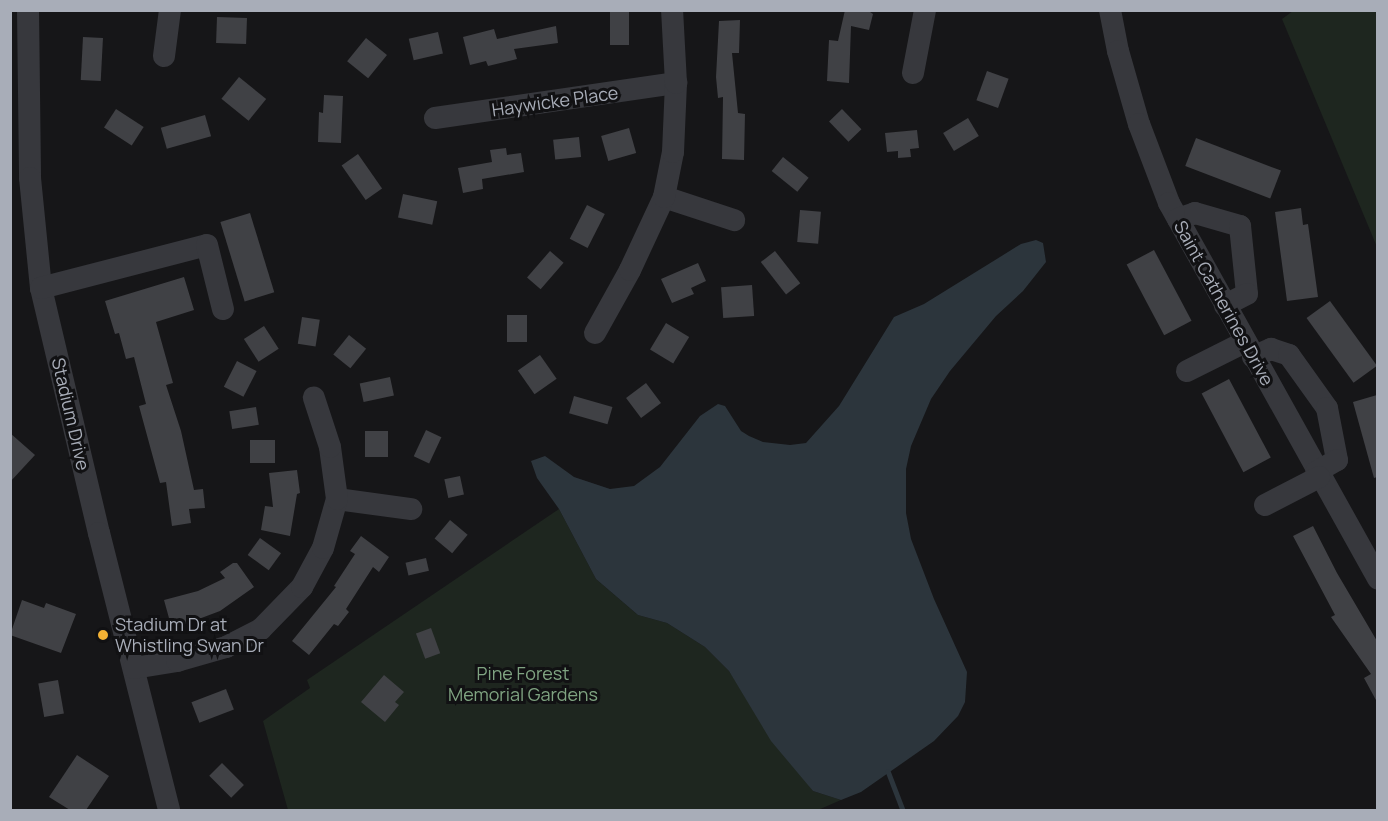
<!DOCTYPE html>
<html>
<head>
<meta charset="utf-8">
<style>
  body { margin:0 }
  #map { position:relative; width:1388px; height:821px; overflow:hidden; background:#161618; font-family:Manrope,sans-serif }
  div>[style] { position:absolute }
  .green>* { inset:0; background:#1e261f }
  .water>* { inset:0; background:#2c353c }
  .stream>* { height:4.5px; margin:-2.25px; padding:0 2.25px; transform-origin:2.25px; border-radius:2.25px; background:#2c353c }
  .building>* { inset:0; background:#404145; transform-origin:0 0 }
  .minor>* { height:22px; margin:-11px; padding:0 11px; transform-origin:11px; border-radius:11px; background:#37383d }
  .dots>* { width:16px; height:16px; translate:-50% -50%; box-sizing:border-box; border:3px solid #111113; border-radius:50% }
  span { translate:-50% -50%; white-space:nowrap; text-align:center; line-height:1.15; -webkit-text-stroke:6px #111113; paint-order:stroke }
  .street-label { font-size:18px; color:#a8adb8 }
  .poi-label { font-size:18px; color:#a8adb8 }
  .left { translate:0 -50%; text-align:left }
  .park-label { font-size:18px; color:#7fa381 }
  .frame { position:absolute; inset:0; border:12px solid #a8adb8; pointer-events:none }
</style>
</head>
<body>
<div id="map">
  <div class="green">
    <div style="clip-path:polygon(1293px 11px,1377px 11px,1377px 247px,1282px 19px)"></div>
    <div style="clip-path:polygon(559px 509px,596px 579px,638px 615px,667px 623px,705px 647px,729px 671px,813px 791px,841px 800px,818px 810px,288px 810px,263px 721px,310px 688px,307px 680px)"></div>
  </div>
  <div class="water">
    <div style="clip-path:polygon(1036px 240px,1043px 243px,1046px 262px,1023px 291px,996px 316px,950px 371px,931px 399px,911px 446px,906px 469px,906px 513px,911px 539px,934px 599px,967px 672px,965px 702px,958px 716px,934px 741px,861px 792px,841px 800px,813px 791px,771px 741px,729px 671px,705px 647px,667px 623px,638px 615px,596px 579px,559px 509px,537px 478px,531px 461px,545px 456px,574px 477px,610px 489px,634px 486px,660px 467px,700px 416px,718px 404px,725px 406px,741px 431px,749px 436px,763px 442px,790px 445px,806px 443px,839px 406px,894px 317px,924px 304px,1021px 244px)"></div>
  </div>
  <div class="stream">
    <div style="left:888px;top:771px;width:42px;rotate:69deg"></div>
  </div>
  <div class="building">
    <div style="left:610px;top:10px;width:19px;height:35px"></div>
    <div style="clip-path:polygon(845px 10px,867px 10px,873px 14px,869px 30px,851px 26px,849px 83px,827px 81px,829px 40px,838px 41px)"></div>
    <div style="left:217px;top:17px;width:30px;height:26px;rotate:2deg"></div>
    <div style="clip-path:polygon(740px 20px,739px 53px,732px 53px,738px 113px,745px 114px,744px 160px,722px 159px,723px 97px,718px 98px,716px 77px,719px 21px)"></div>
    <div style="clip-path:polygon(556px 26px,558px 43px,514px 49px,517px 59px,488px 66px,486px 61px,470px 65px,463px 37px,494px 29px,497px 39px)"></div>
    <div style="left:438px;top:32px;width:22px;height:30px;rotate:77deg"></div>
    <div style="left:83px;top:37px;width:20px;height:43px;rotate:3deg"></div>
    <div style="left:366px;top:38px;width:27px;height:30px;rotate:39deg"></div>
    <div style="left:987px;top:71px;width:23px;height:31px;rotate:20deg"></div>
    <div style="left:239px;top:77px;width:35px;height:28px;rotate:39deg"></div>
    <div style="clip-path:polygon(324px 95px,343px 96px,341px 143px,318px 142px,319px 112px,323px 113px)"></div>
    <div style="left:116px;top:109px;width:33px;height:22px;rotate:33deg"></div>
    <div style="left:842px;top:109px;width:28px;height:18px;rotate:46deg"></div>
    <div style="left:205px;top:115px;width:22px;height:46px;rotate:74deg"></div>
    <div style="left:968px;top:118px;width:21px;height:29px;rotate:59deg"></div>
    <div style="left:629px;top:128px;width:26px;height:29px;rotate:74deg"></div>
    <div style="clip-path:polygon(917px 130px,919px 148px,910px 149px,911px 157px,898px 158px,898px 151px,887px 152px,885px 133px)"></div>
    <div style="left:579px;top:137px;width:20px;height:26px;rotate:84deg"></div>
    <div style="left:1196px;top:138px;width:91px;height:30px;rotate:21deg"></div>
    <div style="clip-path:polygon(506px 148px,507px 155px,521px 153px,524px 172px,482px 179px,483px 189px,463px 193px,458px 168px,492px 162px,490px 150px)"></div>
    <div style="left:358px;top:154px;width:42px;height:20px;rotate:55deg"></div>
    <div style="left:783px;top:157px;width:33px;height:18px;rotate:39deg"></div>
    <div style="left:403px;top:194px;width:35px;height:24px;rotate:12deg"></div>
    <div style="left:587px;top:205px;width:20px;height:38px;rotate:27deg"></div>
    <div style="clip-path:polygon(1301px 208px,1303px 225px,1308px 224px,1318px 297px,1287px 301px,1275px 212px)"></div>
    <div style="left:800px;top:210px;width:21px;height:32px;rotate:5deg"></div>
    <div style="left:250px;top:213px;width:83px;height:31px;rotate:73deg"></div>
    <div style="left:1154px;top:250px;width:80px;height:31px;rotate:62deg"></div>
    <div style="left:550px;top:251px;width:18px;height:35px;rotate:41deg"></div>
    <div style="left:775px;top:251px;width:41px;height:18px;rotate:52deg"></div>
    <div style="clip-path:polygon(698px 263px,706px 281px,691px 288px,694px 294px,672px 303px,661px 279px)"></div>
    <div style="clip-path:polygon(184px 277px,194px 310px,156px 322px,173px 383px,166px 385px,181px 431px,194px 490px,203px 489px,205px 508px,189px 509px,191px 523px,172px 526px,166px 482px,160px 483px,139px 406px,146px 404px,134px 357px,126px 359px,119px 333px,115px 334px,105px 301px)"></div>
    <div style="left:752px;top:285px;width:31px;height:31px;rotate:86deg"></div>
    <div style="left:1330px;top:301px;width:80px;height:29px;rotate:54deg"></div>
    <div style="left:507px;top:315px;width:20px;height:27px"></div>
    <div style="left:302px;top:317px;width:18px;height:27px;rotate:9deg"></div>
    <div style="left:666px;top:323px;width:27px;height:31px;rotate:31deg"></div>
    <div style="left:264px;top:326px;width:27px;height:24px;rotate:57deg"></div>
    <div style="left:349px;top:335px;width:22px;height:25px;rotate:39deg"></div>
    <div style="left:540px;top:355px;width:29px;height:27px;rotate:55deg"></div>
    <div style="left:237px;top:361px;width:22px;height:29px;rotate:27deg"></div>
    <div style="left:390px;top:377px;width:19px;height:31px;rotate:78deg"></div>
    <div style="left:1229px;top:379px;width:89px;height:31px;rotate:62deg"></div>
    <div style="left:646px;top:383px;width:25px;height:25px;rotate:53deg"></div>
    <div style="clip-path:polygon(1377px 395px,1377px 477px,1374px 478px,1353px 402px)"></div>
    <div style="left:574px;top:396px;width:40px;height:18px;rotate:16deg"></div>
    <div style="left:256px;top:407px;width:18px;height:27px;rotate:81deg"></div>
    <div style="left:426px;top:430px;width:17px;height:29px;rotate:25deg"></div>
    <div style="left:365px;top:431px;width:23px;height:26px"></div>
    <div style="clip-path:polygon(10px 433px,35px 455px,10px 482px)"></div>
    <div style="left:250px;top:440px;width:25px;height:23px"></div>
    <div style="clip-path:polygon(297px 470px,300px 493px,297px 494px,290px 536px,261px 530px,265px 506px,273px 507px,269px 473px)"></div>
    <div style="left:460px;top:476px;width:19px;height:16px;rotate:78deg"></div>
    <div style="left:450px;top:520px;width:23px;height:24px;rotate:40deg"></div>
    <div style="clip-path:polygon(1313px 526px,1337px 573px,1377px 641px,1377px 702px,1364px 678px,1371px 674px,1331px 617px,1335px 615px,1293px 536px)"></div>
    <div style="clip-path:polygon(361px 536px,389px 557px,379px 572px,373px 567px,346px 609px,349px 612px,338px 626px,334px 624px,309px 655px,292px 641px,336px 587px,334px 586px,355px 554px,350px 551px)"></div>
    <div style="left:260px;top:538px;width:26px;height:21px;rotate:36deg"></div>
    <div style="left:426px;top:558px;width:13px;height:21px;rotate:77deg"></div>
    <div style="clip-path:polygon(233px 563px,237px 563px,254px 587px,220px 611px,172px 629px,164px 600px,198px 591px,225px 578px,220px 572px)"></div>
    <div style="clip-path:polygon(22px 600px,44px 608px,46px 603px,76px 614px,61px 653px,10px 635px)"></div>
    <div style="left:431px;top:628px;width:27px;height:16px;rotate:70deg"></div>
    <div style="clip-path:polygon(384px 675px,404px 692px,395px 702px,399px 705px,385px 722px,361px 702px)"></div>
    <div style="left:58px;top:680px;width:34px;height:20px;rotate:80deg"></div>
    <div style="left:226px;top:689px;width:22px;height:37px;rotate:69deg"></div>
    <div style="clip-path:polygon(77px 755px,109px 776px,86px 810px,70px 810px,49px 797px)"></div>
    <div style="left:222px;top:763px;width:31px;height:18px;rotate:45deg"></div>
  </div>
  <div class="minor">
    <div style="left:28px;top:10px;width:168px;rotate:89.3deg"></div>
    <div style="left:30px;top:178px;width:111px;rotate:84.3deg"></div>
    <div style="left:41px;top:288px;width:252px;rotate:76.7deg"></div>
    <div style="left:99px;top:533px;width:286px;rotate:75.8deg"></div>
    <div style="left:1110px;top:10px;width:42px;rotate:79deg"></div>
    <div style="left:1118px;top:51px;width:76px;rotate:74deg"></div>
    <div style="left:1139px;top:124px;width:85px;rotate:69.2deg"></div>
    <div style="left:1169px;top:203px;width:430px;rotate:60.9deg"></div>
    <div style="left:164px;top:56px;width:46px;rotate:-82.6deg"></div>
    <div style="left:913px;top:73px;width:64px;rotate:-79.2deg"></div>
    <div style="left:435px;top:118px;width:244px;rotate:-8.3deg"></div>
    <div style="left:664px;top:197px;width:74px;rotate:18.2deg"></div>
    <div style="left:1178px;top:219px;width:18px;rotate:-19deg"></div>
    <div style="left:1195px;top:213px;width:47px;rotate:16.1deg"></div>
    <div style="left:1240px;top:226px;width:68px;rotate:84.1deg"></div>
    <div style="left:1247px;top:294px;width:25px;rotate:153deg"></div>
    <div style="left:41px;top:288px;width:171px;rotate:-14.5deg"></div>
    <div style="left:207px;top:245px;width:66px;rotate:76deg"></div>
    <div style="left:595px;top:333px;width:72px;rotate:-60.9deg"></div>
    <div style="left:630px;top:270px;width:81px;rotate:-65deg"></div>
    <div style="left:664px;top:197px;width:46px;rotate:-78.7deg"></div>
    <div style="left:673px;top:152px;width:69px;rotate:-87.5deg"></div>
    <div style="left:676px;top:83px;width:73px;rotate:-93.1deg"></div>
    <div style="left:1253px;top:357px;width:20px;rotate:-24deg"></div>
    <div style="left:1271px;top:349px;width:19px;rotate:18deg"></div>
    <div style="left:1289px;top:355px;width:65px;rotate:54.4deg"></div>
    <div style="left:1327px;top:408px;width:53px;rotate:79.1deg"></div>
    <div style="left:1337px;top:460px;width:24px;rotate:150deg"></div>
    <div style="left:1187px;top:371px;width:65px;rotate:-26.6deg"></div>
    <div style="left:337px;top:499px;width:75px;rotate:7.7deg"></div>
    <div style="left:1265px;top:505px;width:61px;rotate:-27.4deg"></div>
    <div style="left:134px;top:668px;width:44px;rotate:-9.2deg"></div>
    <div style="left:177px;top:661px;width:51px;rotate:-15.9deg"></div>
    <div style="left:226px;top:647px;width:39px;rotate:-27deg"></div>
    <div style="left:261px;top:629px;width:59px;rotate:-45.7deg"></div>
    <div style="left:302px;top:587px;width:44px;rotate:-61.7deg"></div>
    <div style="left:323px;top:548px;width:51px;rotate:-74.1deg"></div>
    <div style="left:337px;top:499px;width:52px;rotate:-97.7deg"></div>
    <div style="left:330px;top:447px;width:52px;rotate:-108.1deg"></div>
  </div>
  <div class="dots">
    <div style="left:103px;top:635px;background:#f2b134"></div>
  </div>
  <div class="street-label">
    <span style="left:555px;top:101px;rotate:-8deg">Haywicke Place</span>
    <span style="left:1224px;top:303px;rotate:61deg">Saint Catherines Drive</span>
    <span style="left:71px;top:414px;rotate:77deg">Stadium Drive</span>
  </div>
  <div class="poi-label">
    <span class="left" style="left:115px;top:635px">Stadium Dr at<br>Whistling Swan Dr</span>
  </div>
  <div class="park-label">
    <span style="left:523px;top:684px">Pine Forest<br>Memorial Gardens</span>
  </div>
  <div class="frame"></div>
</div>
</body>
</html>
